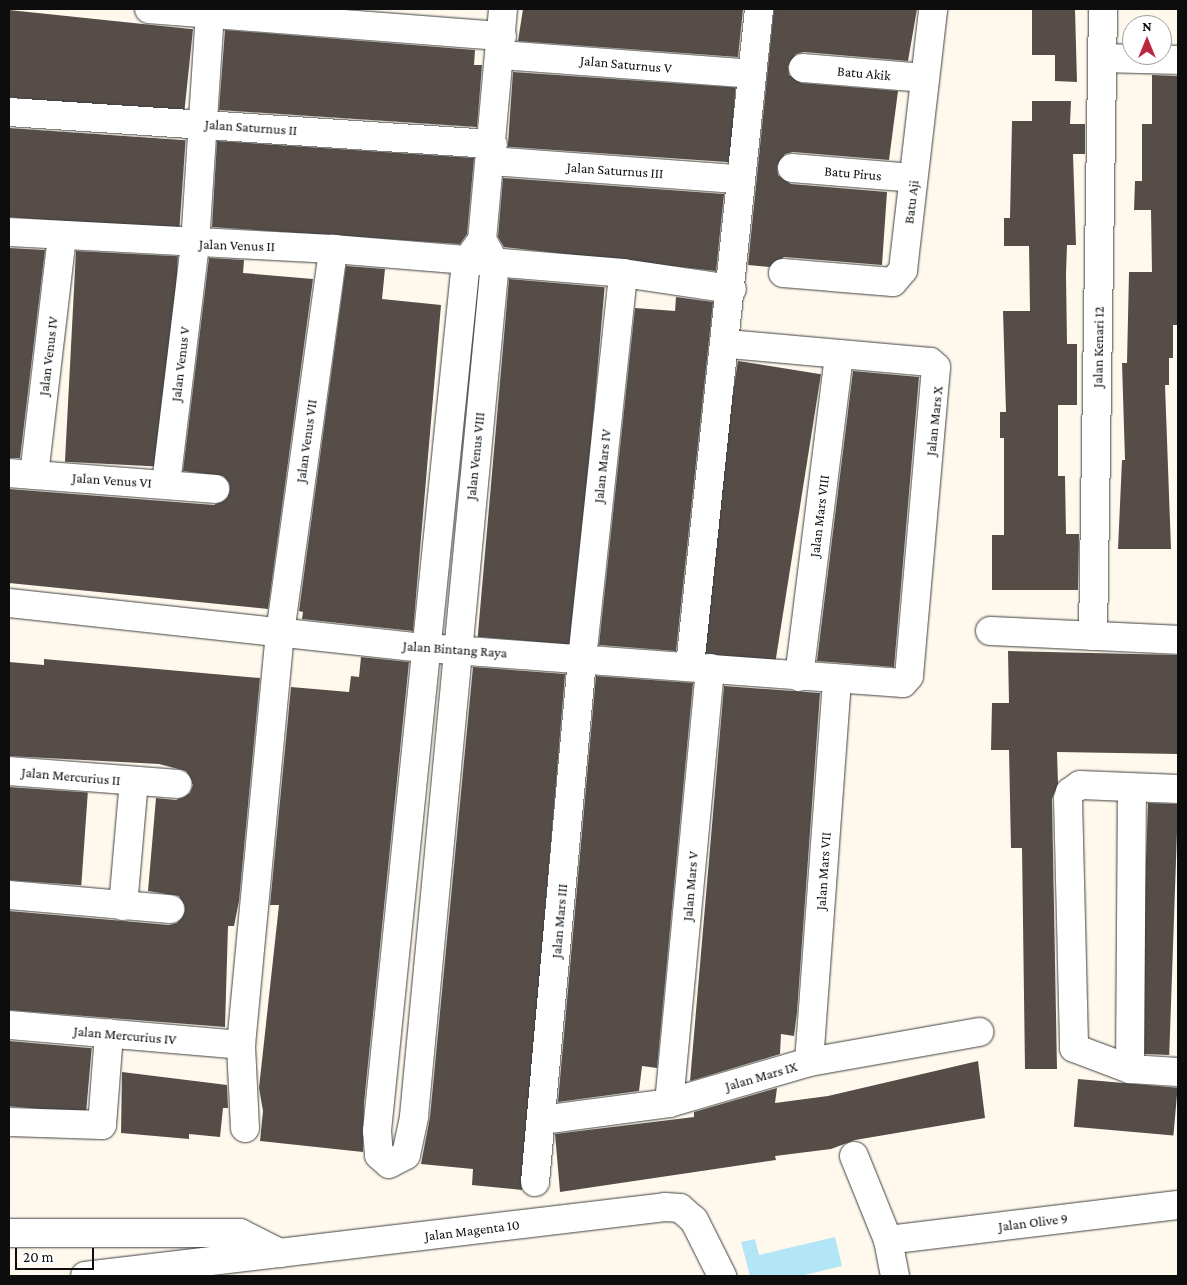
<!DOCTYPE html>
<html>
<head>
<meta charset="utf-8">
<style>
  body { margin:0 }
  #map { position:relative; width:1187px; height:1285px; overflow:hidden; background:#fff9ed; font-family:"Crimson Pro",serif }
  div>[style] { position:absolute }
  .water>* { inset:0; background:#b2e5f6 }
  .building>* { inset:0; background:#564d49; transform-origin:0 0 }
  .roads { filter:drop-shadow(0 0 1px #404040) drop-shadow(0 0 1px #404040) }
  .street>* { height:28px; margin:-14px; padding:0 14px; transform-origin:14px; border-radius:14px; background:#fff }
  span { translate:-50% -50%; white-space:nowrap; text-align:center; line-height:1.15; -webkit-text-stroke:5px #fff; paint-order:stroke }
  .street-label { font-size:14px; color:#0d0d0d }
  .frame { position:absolute; inset:0; border:10px solid #0d0d0d; pointer-events:none }
  .north { position:absolute; left:1122px; top:15px; width:50px; height:50px; box-sizing:border-box; background:#fff; border:1px solid #9e9e9e; border-radius:50%; rotate:0deg; font-size:14px; font-weight:700; line-height:20px; text-align:center; color:#0d0d0d }
  .north::after { content:''; display:block; margin:auto; width:18px; height:22px; background:#bd2641; clip-path:polygon(50% 0,100% 100%,50% 72%,0 100%) }
  .scale { position:absolute; left:15px; top:1248px; width:79px; height:22px; box-sizing:border-box; border:2px solid #0d0d0d; border-top:0; padding-left:6px; font-size:15px; line-height:18px; white-space:nowrap; color:#0d0d0d; -webkit-text-stroke:4px #fff; paint-order:stroke }
</style>
</head>
<body>
<div id="map">
  <div class="water">
    <div style="clip-path:polygon(835px 1237px,842px 1266px,800px 1276px,750px 1276px,741px 1242px,755px 1239px,759px 1255px)"></div>
  </div>
  <div class="building">
    <div style="clip-path:polygon(523px 9px,743px 9px,738px 57px,518px 41px)"></div>
    <div style="clip-path:polygon(774px 9px,917px 9px,908px 61px,804px 52px,796px 54px,788px 66px,789px 75px,801px 83px,898px 91px,889px 160px,793px 152px,785px 154px,777px 166px,778px 175px,791px 184px,887px 192px,882px 265px,784px 257px,769px 267px,748px 265px)"></div>
    <div style="clip-path:polygon(1032px 9px,1075px 9px,1077px 82px,1055px 81px,1055px 55px,1032px 55px)"></div>
    <div style="left:9px;top:10px;width:185px;height:87px;rotate:6deg"></div>
    <div style="clip-path:polygon(225px 30px,475px 50px,474px 65px,482px 65px,477px 127px,219px 110px)"></div>
    <div style="left:513px;top:72px;width:223px;height:75px;rotate:4deg"></div>
    <div style="clip-path:polygon(1152px 75px,1178px 76px,1178px 325px,1173px 325px,1173px 358px,1169px 358px,1169px 385px,1165px 385px,1171px 549px,1118px 549px,1122px 460px,1125px 460px,1122px 363px,1127px 363px,1129px 272px,1152px 272px,1151px 210px,1134px 210px,1135px 181px,1142px 181px,1142px 124px,1152px 124px)"></div>
    <div style="clip-path:polygon(1032px 101px,1071px 101px,1070px 124px,1085px 124px,1085px 154px,1073px 154px,1076px 245px,1067px 245px,1066px 274px,1067px 344px,1077px 344px,1077px 405px,1058px 405px,1058px 476px,1065px 476px,1066px 534px,1079px 534px,1078px 590px,992px 590px,992px 535px,1004px 535px,1004px 438px,1000px 438px,1000px 412px,1006px 412px,1003px 311px,1030px 311px,1029px 246px,1004px 246px,1004px 218px,1010px 218px,1012px 121px,1032px 121px)"></div>
    <div style="left:9px;top:128px;width:177px;height:89px;rotate:4deg"></div>
    <div style="clip-path:polygon(217px 141px,474px 158px,467px 234px,460px 244px,212px 227px)"></div>
    <div style="clip-path:polygon(503px 178px,724px 194px,716px 271px,504px 247px,498px 237px)"></div>
    <div style="clip-path:polygon(9px 248px,45px 250px,20px 458px,9px 458px)"></div>
    <div style="left:76px;top:251px;width:102px;height:211px;rotate:3deg"></div>
    <div style="clip-path:polygon(209px 258px,244px 260px,243px 273px,313px 279px,268px 609px,9px 583px,9px 489px,214px 505px,228px 497px,229px 483px,223px 476px,183px 471px)"></div>
    <div style="clip-path:polygon(346px 266px,385px 269px,382px 299px,441px 305px,413px 631px,302px 619px,303px 612px,299px 611px)"></div>
    <div style="left:509px;top:279px;width:96px;height:359px;rotate:5deg"></div>
    <div style="clip-path:polygon(676px 297px,713px 302px,676px 651px,599px 645px,635px 308px,675px 311px)"></div>
    <div style="left:738px;top:361px;width:84px;height:294px;rotate:9deg"></div>
    <div style="clip-path:polygon(853px 371px,919px 377px,894px 667px,817px 661px)"></div>
    <div style="clip-path:polygon(1008px 651px,1178px 655px,1178px 754px,1057px 752px,1058px 784px,1052px 799px,1057px 1069px,1025px 1069px,1022px 848px,1011px 848px,1009px 750px,991px 750px,992px 703px,1009px 703px)"></div>
    <div style="clip-path:polygon(361px 657px,409px 662px,364px 1103px,363px 1152px,260px 1141px,263px 1111px,259px 1088px,279px 905px,270px 905px,291px 687px,349px 692px,351px 676px,359px 677px)"></div>
    <div style="clip-path:polygon(44px 659px,260px 678px,239px 901px,234px 926px,228px 926px,225px 1027px,9px 1010px,9px 911px,169px 925px,177px 923px,185px 911px,179px 896px,148px 891px,156px 798px,176px 800px,190px 793px,193px 785px,186px 771px,159px 764px,9px 756px,9px 662px,44px 665px)"></div>
    <div style="clip-path:polygon(473px 667px,565px 674px,522px 1190px,472px 1185px,473px 1169px,421px 1164px,430px 1117px)"></div>
    <div style="clip-path:polygon(596px 676px,693px 683px,657px 1068px,642px 1066px,639px 1091px,558px 1102px)"></div>
    <div style="clip-path:polygon(724px 686px,820px 693px,797px 1012px,794px 1036px,781px 1034px,780px 1054px,690px 1081px)"></div>
    <div style="left:9px;top:787px;width:79px;height:93px;rotate:4deg"></div>
    <div style="left:1148px;top:803px;width:30px;height:251px;rotate:2deg"></div>
    <div style="left:9px;top:1041px;width:83px;height:65px;rotate:5deg"></div>
    <div style="clip-path:polygon(978px 1061px,985px 1118px,855px 1140px,831px 1149px,775px 1156px,776px 1160px,560px 1192px,555px 1134px,694px 1117px,694px 1112px,777px 1088px,775px 1103px,828px 1096px)"></div>
    <div style="clip-path:polygon(122px 1072px,227px 1085px,228px 1108px,223px 1108px,220px 1137px,189px 1134px,189px 1139px,121px 1133px)"></div>
    <div style="left:1078px;top:1079px;width:100px;height:48px;rotate:5deg"></div>
  </div>
  <div class="roads">
    <div class="street">
      <div style="left:149px;top:9px;width:354px;rotate:4.4deg"></div>
      <div style="left:501px;top:55px;width:251px;rotate:4.3deg"></div>
      <div style="left:1103px;top:58px;width:75px;rotate:1.5deg"></div>
      <div style="left:803px;top:68px;width:122px;rotate:4.7deg"></div>
      <div style="left:9px;top:112px;width:485px;rotate:3.8deg"></div>
      <div style="left:491px;top:161px;width:249px;rotate:4.2deg"></div>
      <div style="left:792px;top:168px;width:121px;rotate:4.7deg"></div>
      <div style="left:9px;top:232px;width:324px;rotate:3deg"></div>
      <div style="left:333px;top:249px;width:291px;rotate:4.7deg"></div>
      <div style="left:623px;top:273px;width:110px;rotate:8.4deg"></div>
      <div style="left:471px;top:255px;width:19px;rotate:-54deg"></div>
      <div style="left:482px;top:240px;width:232px;rotate:-84.8deg"></div>
      <div style="left:466px;top:262px;width:874px;rotate:95.85deg"></div>
      <div style="left:377px;top:1131px;width:24px;rotate:85deg"></div>
      <div style="left:379px;top:1155px;width:13px;rotate:42deg"></div>
      <div style="left:389px;top:1164px;width:19px;rotate:-28deg"></div>
      <div style="left:406px;top:1155px;width:40px;rotate:-78deg"></div>
      <div style="left:414px;top:1116px;width:857px;rotate:-84.58deg"></div>
      <div style="left:495px;top:263px;width:26px;rotate:-119deg"></div>
      <div style="left:783px;top:273px;width:110px;rotate:4.7deg"></div>
      <div style="left:893px;top:282px;width:16px;rotate:-50deg"></div>
      <div style="left:903px;top:270px;width:263px;rotate:-83.4deg"></div>
      <div style="left:9px;top:473px;width:207px;rotate:4.4deg"></div>
      <div style="left:34px;top:475px;width:241px;rotate:-83.3deg"></div>
      <div style="left:166px;top:484px;width:242px;rotate:-83.1deg"></div>
      <div style="left:195px;top:244px;width:229px;rotate:-86.3deg"></div>
      <div style="left:9px;top:603px;width:419px;rotate:6.2deg"></div>
      <div style="left:426px;top:648px;width:478px;rotate:4.2deg"></div>
      <div style="left:903px;top:683px;width:9px;rotate:-49deg"></div>
      <div style="left:909px;top:676px;width:310px;rotate:-85deg"></div>
      <div style="left:936px;top:367px;width:8px;rotate:-140deg"></div>
      <div style="left:930px;top:362px;width:204px;rotate:-174.9deg"></div>
      <div style="left:990px;top:631px;width:188px;rotate:2.7deg"></div>
      <div style="left:1093px;top:636px;width:627px;rotate:-89.09deg"></div>
      <div style="left:690px;top:666px;width:661px;rotate:-84deg"></div>
      <div style="left:799px;top:677px;width:324px;rotate:-82.9deg"></div>
      <div style="left:9px;top:771px;width:169px;rotate:4.4deg"></div>
      <div style="left:1178px;top:789px;width:98px;rotate:-177.7deg"></div>
      <div style="left:1080px;top:785px;width:12px;rotate:145deg"></div>
      <div style="left:1070px;top:792px;width:7px;rotate:106deg"></div>
      <div style="left:1068px;top:799px;width:249px;rotate:88.6deg"></div>
      <div style="left:1074px;top:1048px;width:60px;rotate:20.6deg"></div>
      <div style="left:1130px;top:1069px;width:48px;rotate:3.6deg"></div>
      <div style="left:9px;top:895px;width:162px;rotate:5deg"></div>
      <div style="left:123px;top:906px;width:125px;rotate:-85deg"></div>
      <div style="left:9px;top:1025px;width:233px;rotate:4.9deg"></div>
      <div style="left:809px;top:1062px;width:382px;rotate:-85.8deg"></div>
      <div style="left:1130px;top:1069px;width:281px;rotate:-89.6deg"></div>
      <div style="left:669px;top:1103px;width:437px;rotate:-84.6deg"></div>
      <div style="left:542px;top:1120px;width:128px;rotate:-7.6deg"></div>
      <div style="left:669px;top:1103px;width:146px;rotate:-16.3deg"></div>
      <div style="left:809px;top:1062px;width:173px;rotate:-10deg"></div>
      <div style="left:9px;top:1122px;width:93px;rotate:1.8deg"></div>
      <div style="left:102px;top:1125px;width:92px;rotate:-85.6deg"></div>
      <div style="left:245px;top:1128px;width:83px;rotate:-92.8deg"></div>
      <div style="left:241px;top:1045px;width:414px;rotate:-84.6deg"></div>
      <div style="left:280px;top:633px;width:388px;rotate:-82.1deg"></div>
      <div style="left:854px;top:1156px;width:91px;rotate:68deg"></div>
      <div style="left:888px;top:1240px;width:37px;rotate:79deg"></div>
      <div style="left:535px;top:1182px;width:525px;rotate:-84.86deg"></div>
      <div style="left:582px;top:659px;width:388px;rotate:-83.9deg"></div>
      <div style="left:9px;top:1233px;width:231px"></div>
      <div style="left:240px;top:1233px;width:45px;rotate:26.6deg"></div>
      <div style="left:888px;top:1240px;width:292px;rotate:-6.9deg"></div>
      <div style="left:85px;top:1276px;width:584px;rotate:-6.78deg"></div>
      <div style="left:665px;top:1207px;width:15px;rotate:4deg"></div>
      <div style="left:680px;top:1208px;width:18px;rotate:41deg"></div>
      <div style="left:694px;top:1220px;width:63px;rotate:63.4deg"></div>
    </div>
  </div>
  <div class="street-label">
    <span style="left:626px;top:64px;rotate:5deg">Jalan Saturnus V</span>
    <span style="left:864px;top:73px;rotate:5deg">Batu Akik</span>
    <span style="left:251px;top:127px;rotate:4deg">Jalan Saturnus II</span>
    <span style="left:615px;top:170px;rotate:4deg">Jalan Saturnus III</span>
    <span style="left:853px;top:173px;rotate:5deg">Batu Pirus</span>
    <span style="left:911px;top:202px;rotate:-83deg">Batu Aji</span>
    <span style="left:237px;top:245px;rotate:2deg">Jalan Venus II</span>
    <span style="left:1098px;top:347px;rotate:-89deg">Jalan Kenari 12</span>
    <span style="left:48px;top:356px;rotate:-83deg">Jalan Venus IV</span>
    <span style="left:180px;top:364px;rotate:-83deg">Jalan Venus V</span>
    <span style="left:934px;top:421px;rotate:-84deg">Jalan Mars X</span>
    <span style="left:306px;top:441px;rotate:-82deg">Jalan Venus VII</span>
    <span style="left:475px;top:456px;rotate:-84deg">Jalan Venus VIII</span>
    <span style="left:602px;top:466px;rotate:-84deg">Jalan Mars IV</span>
    <span style="left:112px;top:480px;rotate:4deg">Jalan Venus VI</span>
    <span style="left:819px;top:516px;rotate:-83deg">Jalan Mars VIII</span>
    <span style="left:455px;top:649px;rotate:4deg">Jalan Bintang Raya</span>
    <span style="left:71px;top:776px;rotate:5deg">Jalan Mercurius II</span>
    <span style="left:823px;top:871px;rotate:-86deg">Jalan Mars VII</span>
    <span style="left:690px;top:886px;rotate:-85deg">Jalan Mars V</span>
    <span style="left:559px;top:921px;rotate:-85deg">Jalan Mars III</span>
    <span style="left:125px;top:1035px;rotate:5deg">Jalan Mercurius IV</span>
    <span style="left:761px;top:1076px;rotate:-16deg">Jalan Mars IX</span>
    <span style="left:1033px;top:1222px;rotate:-7deg">Jalan Olive 9</span>
    <span style="left:472px;top:1230px;rotate:-7deg">Jalan Magenta 10</span>
  </div>
  <div class="frame"></div>
  <div class="north">N</div>
  <div class="scale">20 m</div>
</div>
</body>
</html>
